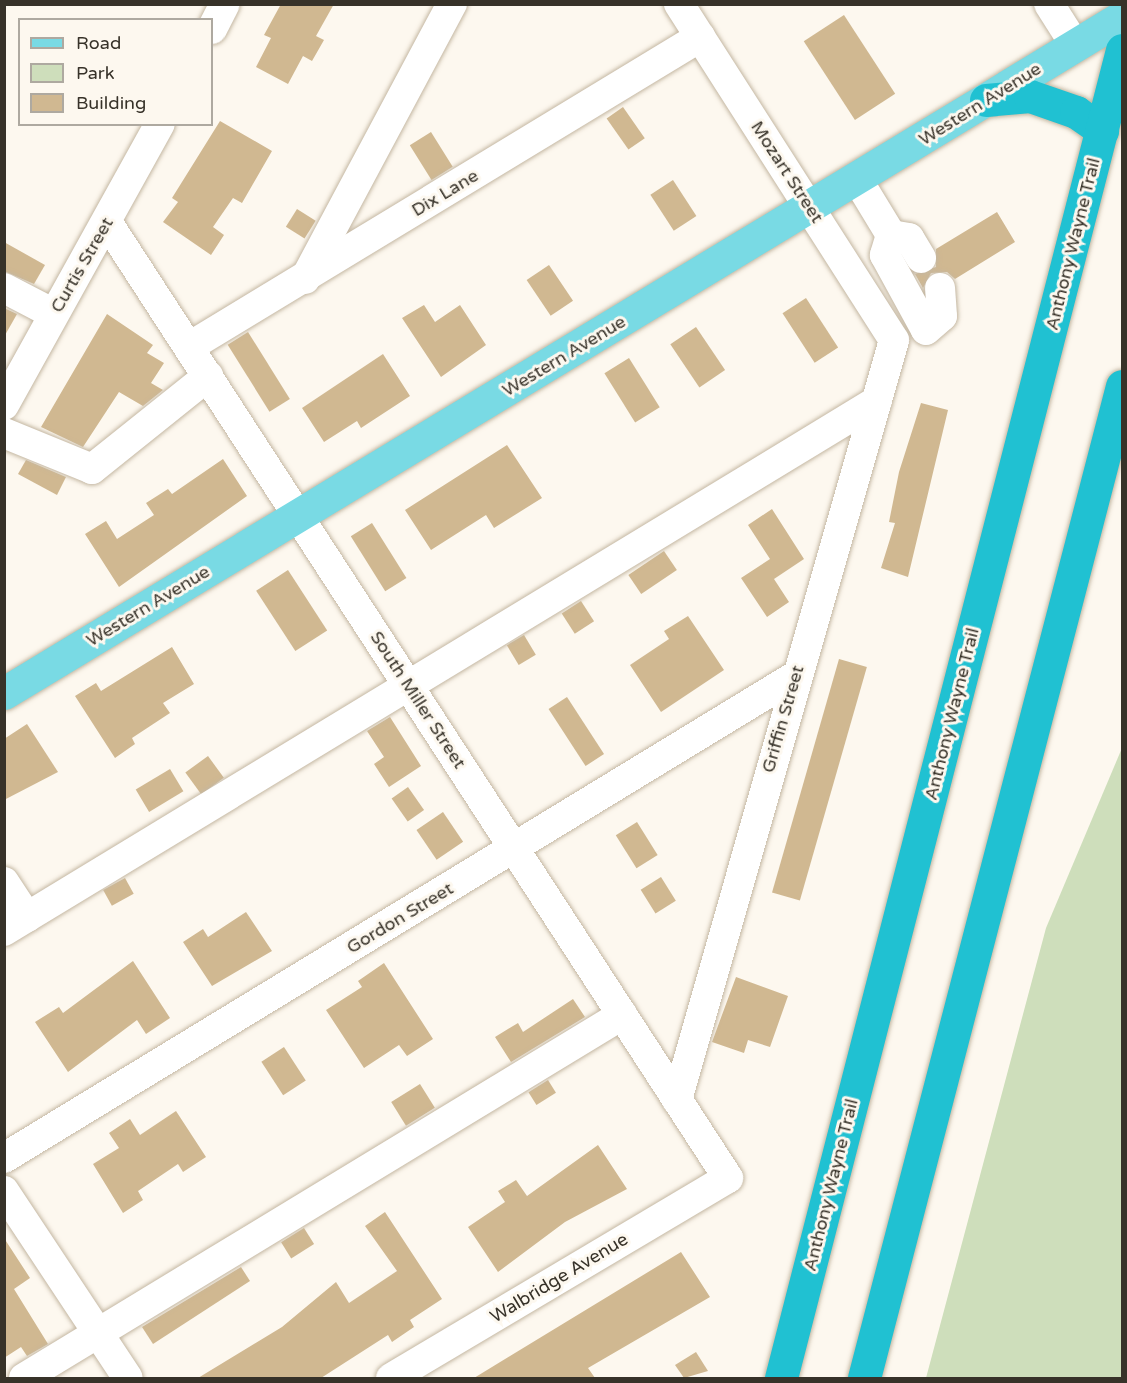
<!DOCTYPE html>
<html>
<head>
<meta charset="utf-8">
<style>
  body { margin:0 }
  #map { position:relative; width:1127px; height:1383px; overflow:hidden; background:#fdf8ef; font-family:"Varela Round",sans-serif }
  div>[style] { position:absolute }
  .green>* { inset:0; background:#cedebb }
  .building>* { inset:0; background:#d0b891; transform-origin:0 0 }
  .roads { filter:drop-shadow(0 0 2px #c4b7a2) drop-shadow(0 0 2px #c4b7a2) }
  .minor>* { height:30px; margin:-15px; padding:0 15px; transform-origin:15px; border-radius:15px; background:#fff }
  .major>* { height:33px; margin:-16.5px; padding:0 16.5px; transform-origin:16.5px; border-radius:16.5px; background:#79dae4 }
  .highway>* { height:33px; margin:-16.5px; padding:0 16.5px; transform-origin:16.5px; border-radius:16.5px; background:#20c1d2 }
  span { translate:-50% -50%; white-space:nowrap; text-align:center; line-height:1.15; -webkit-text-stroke:6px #fdf8ef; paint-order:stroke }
  .street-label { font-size:18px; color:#373229 }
  .frame { position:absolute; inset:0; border:6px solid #373229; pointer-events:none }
  .legend { position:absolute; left:18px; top:18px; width:195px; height:108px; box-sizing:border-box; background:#fdf8ef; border:2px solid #aea9a0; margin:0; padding:8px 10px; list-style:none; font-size:18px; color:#373229 }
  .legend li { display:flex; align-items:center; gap:12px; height:30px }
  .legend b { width:30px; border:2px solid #aea9a0 }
</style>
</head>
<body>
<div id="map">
  <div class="green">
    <div style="clip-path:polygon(1122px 748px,1122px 1378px,926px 1378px,1046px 928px)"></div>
  </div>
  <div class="building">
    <div style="clip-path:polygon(281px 4px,334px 4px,316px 36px,324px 40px,312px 61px,303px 56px,288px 84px,256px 67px,271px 38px,264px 35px)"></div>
    <div style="left:844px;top:15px;width:94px;height:48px;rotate:57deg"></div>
    <div style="left:623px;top:107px;width:38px;height:20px;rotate:55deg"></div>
    <div style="clip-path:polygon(220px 121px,272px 151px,242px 203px,233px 198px,213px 227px,224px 235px,211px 255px,163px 222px,178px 202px,172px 198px)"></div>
    <div style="left:431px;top:132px;width:41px;height:25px;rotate:58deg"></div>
    <div style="left:673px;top:180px;width:43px;height:27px;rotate:57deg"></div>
    <div style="left:297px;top:209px;width:22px;height:21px;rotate:32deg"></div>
    <div style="clip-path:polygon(997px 212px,1015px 242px,955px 279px,947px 272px,931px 273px,923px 288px,915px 274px,936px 267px,936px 249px)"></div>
    <div style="clip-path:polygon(4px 242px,45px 265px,34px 284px,4px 271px)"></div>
    <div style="left:549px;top:265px;width:43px;height:27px;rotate:56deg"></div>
    <div style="left:806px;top:298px;width:59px;height:28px;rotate:57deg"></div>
    <div style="clip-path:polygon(424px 305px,435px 322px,460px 305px,486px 345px,441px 377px,402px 318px)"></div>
    <div style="clip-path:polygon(4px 308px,17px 314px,4px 337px)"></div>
    <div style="clip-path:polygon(107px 314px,153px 345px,147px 353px,164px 363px,151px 383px,163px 390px,143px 406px,119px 392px,83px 447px,41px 427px)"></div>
    <div style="left:696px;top:327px;width:52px;height:31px;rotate:56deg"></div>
    <div style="left:248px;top:332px;width:79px;height:24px;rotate:58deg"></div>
    <div style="clip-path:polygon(383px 354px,410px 396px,361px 428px,357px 421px,324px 442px,302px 408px)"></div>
    <div style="left:629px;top:358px;width:58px;height:29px;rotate:58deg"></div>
    <div style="clip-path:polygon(921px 403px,948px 410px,908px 577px,881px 568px,895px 523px,889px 522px,899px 472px)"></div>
    <div style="clip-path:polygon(507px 445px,542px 498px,494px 528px,486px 515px,431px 550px,405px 510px)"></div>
    <div style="clip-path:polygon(223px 459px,247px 496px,119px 587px,85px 534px,106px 521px,117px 539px,154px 515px,146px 503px,168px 489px,172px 494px)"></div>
    <div style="clip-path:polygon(26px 460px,66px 477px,57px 495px,18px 474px)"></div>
    <div style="clip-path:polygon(772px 509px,804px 559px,774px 579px,789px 602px,767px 617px,741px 578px,770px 559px,748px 525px)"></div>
    <div style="left:372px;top:523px;width:65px;height:25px;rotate:58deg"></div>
    <div style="left:664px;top:551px;width:23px;height:43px;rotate:56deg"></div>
    <div style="left:288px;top:570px;width:72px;height:38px;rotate:57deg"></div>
    <div style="left:581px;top:601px;width:24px;height:23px;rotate:57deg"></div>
    <div style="clip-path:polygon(688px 616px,724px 670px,661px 712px,630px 665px,669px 639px,664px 631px)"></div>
    <div style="left:524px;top:635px;width:23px;height:20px;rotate:59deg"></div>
    <div style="clip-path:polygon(172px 647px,194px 684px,163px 703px,170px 713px,132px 738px,135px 744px,115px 758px,75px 696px,96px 683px,101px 691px)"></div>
    <div style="left:839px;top:659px;width:29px;height:243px;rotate:16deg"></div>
    <div style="left:567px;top:697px;width:68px;height:22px;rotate:57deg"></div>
    <div style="clip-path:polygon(390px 717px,421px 766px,389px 787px,374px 764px,384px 757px,367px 731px)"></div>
    <div style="clip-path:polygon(27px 724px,58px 772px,4px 800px,4px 739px)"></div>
    <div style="left:208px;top:756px;width:27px;height:28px;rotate:54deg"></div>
    <div style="left:170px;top:769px;width:26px;height:40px;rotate:59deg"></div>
    <div style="left:408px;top:787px;width:28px;height:20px;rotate:55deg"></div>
    <div style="left:443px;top:812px;width:36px;height:32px;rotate:56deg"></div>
    <div style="left:637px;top:822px;width:39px;height:25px;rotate:58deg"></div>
    <div style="left:661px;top:877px;width:28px;height:24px;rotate:58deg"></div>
    <div style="left:125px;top:878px;width:18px;height:25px;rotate:61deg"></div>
    <div style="clip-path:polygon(246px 912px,272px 951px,212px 986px,183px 942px,203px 929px,208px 937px)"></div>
    <div style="clip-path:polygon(133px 961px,170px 1018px,146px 1034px,137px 1020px,68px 1072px,35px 1022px,59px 1007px,63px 1013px)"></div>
    <div style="clip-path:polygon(384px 963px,433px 1039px,407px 1056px,399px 1045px,364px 1068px,326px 1010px,362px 987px,358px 981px)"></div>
    <div style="clip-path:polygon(736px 977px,788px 996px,770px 1047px,748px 1040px,744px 1053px,712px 1042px)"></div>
    <div style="clip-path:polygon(573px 999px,585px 1017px,511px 1062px,495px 1037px,518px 1023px,523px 1032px)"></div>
    <div style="left:284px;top:1047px;width:40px;height:27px;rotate:57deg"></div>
    <div style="left:548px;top:1080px;width:15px;height:23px;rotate:58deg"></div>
    <div style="left:420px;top:1084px;width:28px;height:34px;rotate:58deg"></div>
    <div style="clip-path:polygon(176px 1111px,206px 1157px,183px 1172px,178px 1164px,138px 1191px,143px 1200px,123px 1213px,93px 1164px,119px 1148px,109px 1133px,130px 1119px,140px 1135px)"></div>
    <div style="clip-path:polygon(598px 1145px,627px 1189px,565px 1222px,498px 1272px,468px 1227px,505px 1202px,498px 1191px,516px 1180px,527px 1196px)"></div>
    <div style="clip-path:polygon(385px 1212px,442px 1299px,410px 1320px,414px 1327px,392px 1342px,388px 1335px,321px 1378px,198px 1378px,282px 1327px,336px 1282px,349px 1303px,397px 1271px,365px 1226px)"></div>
    <div style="left:304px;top:1228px;width:19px;height:27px;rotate:58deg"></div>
    <div style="clip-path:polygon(4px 1238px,30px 1278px,14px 1289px,48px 1344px,27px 1356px,21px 1347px,4px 1358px)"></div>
    <div style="clip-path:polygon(681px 1252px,710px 1297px,588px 1368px,595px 1378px,474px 1378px)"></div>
    <div style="clip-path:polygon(241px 1267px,250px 1281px,153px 1344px,142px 1327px)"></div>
    <div style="clip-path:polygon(696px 1352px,708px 1371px,684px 1378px,675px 1365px)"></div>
  </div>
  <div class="roads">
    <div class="minor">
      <div style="left:679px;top:4px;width:399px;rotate:57.4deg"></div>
      <div style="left:1049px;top:4px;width:49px;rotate:57.6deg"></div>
      <div style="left:212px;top:29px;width:28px;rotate:-63deg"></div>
      <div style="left:857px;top:179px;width:66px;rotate:58.7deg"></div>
      <div style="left:107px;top:222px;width:1140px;rotate:56.99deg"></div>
      <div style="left:728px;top:1178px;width:392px;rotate:149.3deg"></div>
      <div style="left:921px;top:258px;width:23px;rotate:-121deg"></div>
      <div style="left:909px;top:238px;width:18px;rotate:-171deg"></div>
      <div style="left:891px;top:235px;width:21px;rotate:107deg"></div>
      <div style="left:885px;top:255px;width:85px;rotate:61.3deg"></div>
      <div style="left:926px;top:330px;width:21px;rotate:-41deg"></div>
      <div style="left:942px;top:316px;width:28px;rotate:-94deg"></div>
      <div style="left:305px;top:279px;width:312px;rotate:-61.9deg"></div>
      <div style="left:4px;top:288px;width:56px;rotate:27.5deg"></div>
      <div style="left:189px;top:347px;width:598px;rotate:-31.24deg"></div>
      <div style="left:4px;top:405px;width:321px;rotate:-61deg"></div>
      <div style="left:4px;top:433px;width:95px;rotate:22.2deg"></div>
      <div style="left:92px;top:469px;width:149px;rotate:-38.7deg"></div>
      <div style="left:4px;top:882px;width:42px;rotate:56.7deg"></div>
      <div style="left:4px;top:931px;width:1021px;rotate:-31.26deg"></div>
      <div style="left:677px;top:1100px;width:790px;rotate:-74.06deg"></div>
      <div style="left:4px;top:1158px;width:925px;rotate:-31.34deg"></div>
      <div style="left:4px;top:1191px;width:224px;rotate:56.5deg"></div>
      <div style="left:24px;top:1378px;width:700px;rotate:-31.26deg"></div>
    </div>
    <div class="major">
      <div style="left:4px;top:693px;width:1306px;rotate:-31.16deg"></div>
    </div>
    <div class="highway">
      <div style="left:986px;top:100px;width:44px;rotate:-5.2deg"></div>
      <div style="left:1030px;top:96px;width:49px;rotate:19.2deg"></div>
      <div style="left:1076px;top:112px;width:32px;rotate:35deg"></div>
      <div style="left:781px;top:1378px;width:1371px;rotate:-75.6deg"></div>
      <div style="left:864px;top:1378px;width:1025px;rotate:-75.42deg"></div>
    </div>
  </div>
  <div class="street-label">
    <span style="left:980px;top:104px;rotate:-32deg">Western Avenue</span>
    <span style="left:787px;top:172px;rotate:57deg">Mozart Street</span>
    <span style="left:445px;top:193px;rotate:-31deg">Dix Lane</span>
    <span style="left:1073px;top:244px;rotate:-76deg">Anthony Wayne Trail</span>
    <span style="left:82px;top:265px;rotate:-60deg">Curtis Street</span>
    <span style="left:564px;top:356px;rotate:-31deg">Western Avenue</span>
    <span style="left:148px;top:606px;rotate:-31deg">Western Avenue</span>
    <span style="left:418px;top:700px;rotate:57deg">South Miller Street</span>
    <span style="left:952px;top:714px;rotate:-76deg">Anthony Wayne Trail</span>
    <span style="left:783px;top:719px;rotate:-74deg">Griffin Street</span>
    <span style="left:400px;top:918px;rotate:-31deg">Gordon Street</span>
    <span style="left:831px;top:1185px;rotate:-76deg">Anthony Wayne Trail</span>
    <span style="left:559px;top:1278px;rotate:-31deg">Walbridge Avenue</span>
  </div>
  <div class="frame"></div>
  <ul class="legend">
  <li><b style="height:8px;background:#79dae4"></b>Road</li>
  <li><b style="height:16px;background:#cedebb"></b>Park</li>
  <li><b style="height:16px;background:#d0b891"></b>Building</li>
  </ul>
</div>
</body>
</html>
